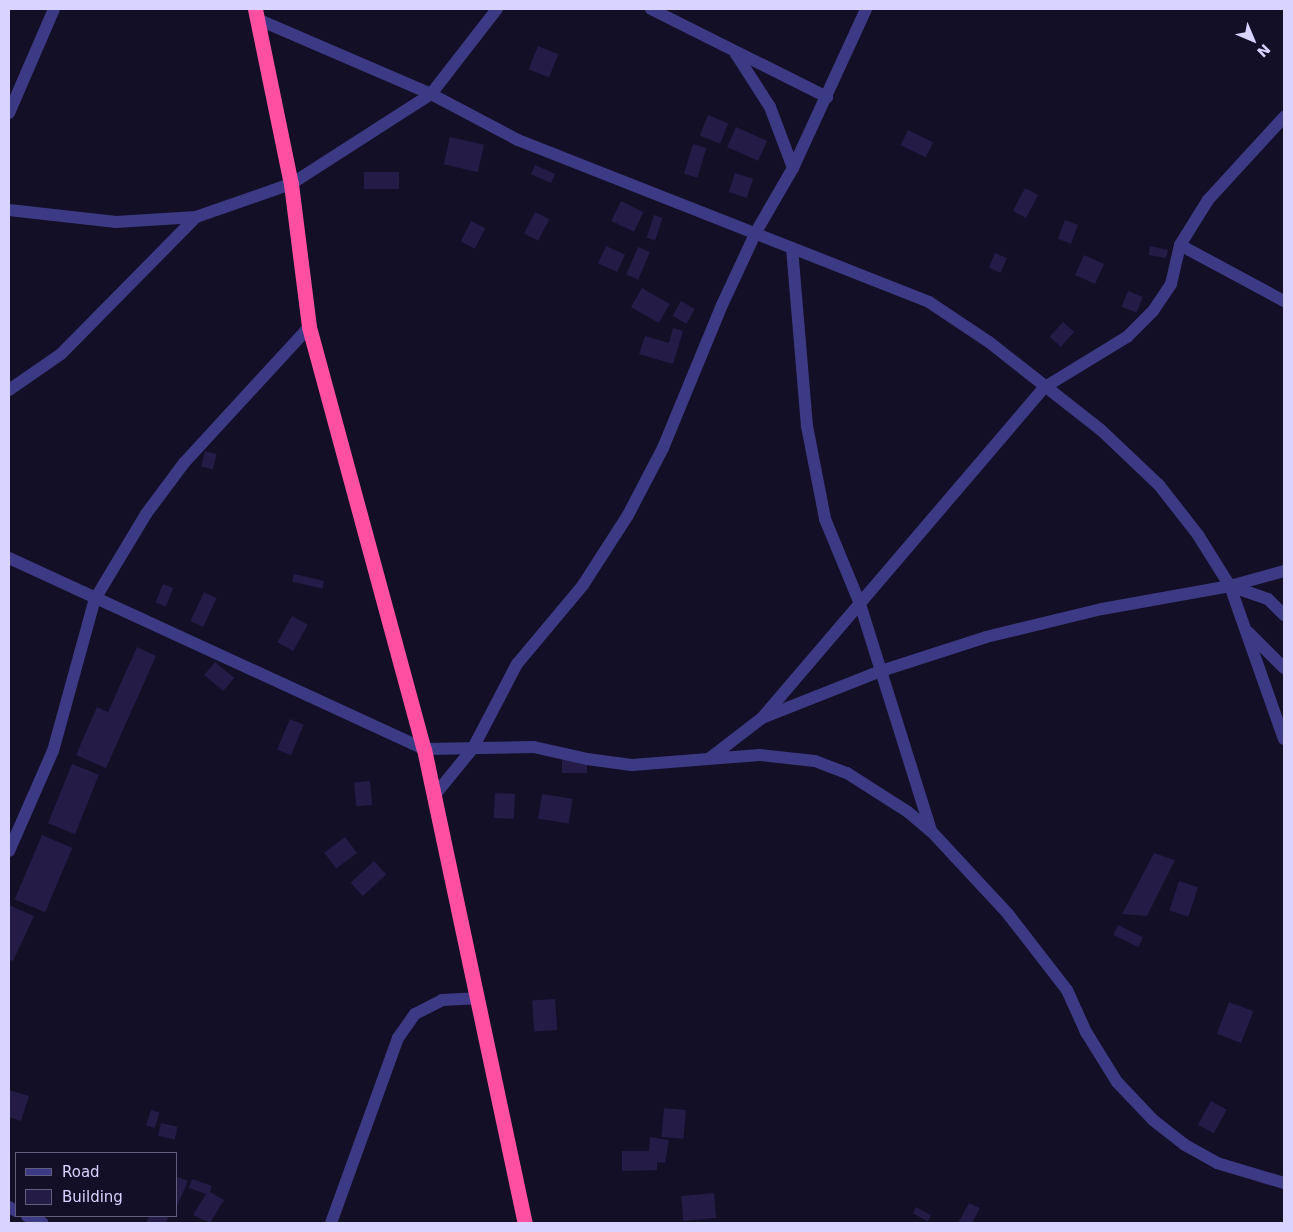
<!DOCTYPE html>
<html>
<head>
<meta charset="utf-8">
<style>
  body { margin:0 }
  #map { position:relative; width:1293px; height:1232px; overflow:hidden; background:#130f26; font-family:"DejaVu Sans",sans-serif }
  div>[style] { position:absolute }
  .building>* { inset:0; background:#241b47; transform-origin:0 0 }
  .street>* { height:12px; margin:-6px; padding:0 6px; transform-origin:6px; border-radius:6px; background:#3d3a85 }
  .highway>* { height:15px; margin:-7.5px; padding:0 7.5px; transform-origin:7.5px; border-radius:7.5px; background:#ff4fa3 }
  span { translate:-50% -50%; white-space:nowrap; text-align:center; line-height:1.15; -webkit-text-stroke:4px #130f26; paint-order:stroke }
  .frame { position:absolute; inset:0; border:10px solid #d9d4ff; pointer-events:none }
  .legend { position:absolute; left:15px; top:1152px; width:162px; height:65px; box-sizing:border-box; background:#130f26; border:1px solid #625e7d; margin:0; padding:6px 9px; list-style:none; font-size:15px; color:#d9d4ff }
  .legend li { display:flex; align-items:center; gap:10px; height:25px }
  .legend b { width:25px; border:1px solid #625e7d }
  .north { position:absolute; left:1228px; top:15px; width:50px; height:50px; -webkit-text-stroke:4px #130f26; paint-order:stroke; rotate:135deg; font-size:14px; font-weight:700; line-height:20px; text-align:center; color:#d9d4ff }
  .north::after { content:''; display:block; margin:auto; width:18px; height:22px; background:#d9d4ff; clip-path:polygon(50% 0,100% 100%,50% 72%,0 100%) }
</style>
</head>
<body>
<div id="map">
  <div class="building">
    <div style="left:538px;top:46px;width:22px;height:25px;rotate:22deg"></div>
    <div style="left:708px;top:115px;width:22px;height:22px;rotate:22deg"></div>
    <div style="left:736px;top:127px;width:34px;height:22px;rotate:24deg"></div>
    <div style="left:908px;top:130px;width:28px;height:17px;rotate:26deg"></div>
    <div style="left:450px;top:137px;width:35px;height:28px;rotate:13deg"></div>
    <div style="left:693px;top:144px;width:14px;height:31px;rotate:17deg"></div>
    <div style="left:535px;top:165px;width:22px;height:10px;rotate:24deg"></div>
    <div style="left:364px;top:172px;width:35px;height:17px"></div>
    <div style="left:735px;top:173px;width:19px;height:20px;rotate:18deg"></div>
    <div style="left:1025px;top:188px;width:15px;height:26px;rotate:28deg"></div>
    <div style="left:621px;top:201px;width:25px;height:22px;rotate:26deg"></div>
    <div style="left:535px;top:212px;width:16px;height:24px;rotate:27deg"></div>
    <div style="left:654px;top:215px;width:9px;height:24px;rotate:18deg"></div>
    <div style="left:1065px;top:220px;width:14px;height:20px;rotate:21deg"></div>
    <div style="left:471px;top:221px;width:16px;height:23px;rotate:27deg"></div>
    <div style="left:606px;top:246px;width:21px;height:19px;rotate:25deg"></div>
    <div style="clip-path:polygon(1150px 246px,1168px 250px,1166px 258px,1149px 255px)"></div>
    <div style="left:638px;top:247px;width:13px;height:30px;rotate:23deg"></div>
    <div style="left:995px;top:253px;width:13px;height:16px;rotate:23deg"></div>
    <div style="left:1084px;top:255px;width:22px;height:22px;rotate:24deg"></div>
    <div style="left:642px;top:288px;width:32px;height:22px;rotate:30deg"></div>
    <div style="left:1128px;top:291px;width:16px;height:17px;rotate:22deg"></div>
    <div style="left:681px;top:301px;width:16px;height:17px;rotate:30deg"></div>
    <div style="left:1063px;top:322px;width:15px;height:20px;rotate:42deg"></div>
    <div style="clip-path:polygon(673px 328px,683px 331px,673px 364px,639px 354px,645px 336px,669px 343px)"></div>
    <div style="left:205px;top:451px;width:12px;height:16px;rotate:14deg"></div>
    <div style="left:294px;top:574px;width:31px;height:8px;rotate:13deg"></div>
    <div style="left:163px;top:584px;width:11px;height:20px;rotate:22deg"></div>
    <div style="left:204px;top:592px;width:14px;height:32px;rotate:25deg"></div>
    <div style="left:292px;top:616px;width:18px;height:30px;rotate:29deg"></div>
    <div style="clip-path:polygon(137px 647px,156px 656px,106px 768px,76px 755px,97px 707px,108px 712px)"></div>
    <div style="left:215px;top:662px;width:25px;height:17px;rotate:40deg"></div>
    <div style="left:290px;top:719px;width:15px;height:33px;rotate:23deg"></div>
    <div style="left:562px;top:759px;width:25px;height:14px"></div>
    <div style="left:72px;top:764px;width:29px;height:64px;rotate:22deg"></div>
    <div style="left:370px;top:781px;width:24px;height:16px;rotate:85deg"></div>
    <div style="left:495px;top:793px;width:20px;height:25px;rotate:3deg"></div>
    <div style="left:542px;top:794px;width:31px;height:25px;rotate:9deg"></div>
    <div style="left:42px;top:835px;width:33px;height:70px;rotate:23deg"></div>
    <div style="left:345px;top:837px;width:20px;height:26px;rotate:53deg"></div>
    <div style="clip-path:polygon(1154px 853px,1175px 860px,1147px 916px,1122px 914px)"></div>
    <div style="left:374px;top:861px;width:18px;height:32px;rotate:47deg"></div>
    <div style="left:1179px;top:881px;width:20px;height:31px;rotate:18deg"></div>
    <div style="clip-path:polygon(9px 905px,34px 916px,13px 961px,9px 960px)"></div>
    <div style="left:1118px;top:925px;width:28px;height:11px;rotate:26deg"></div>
    <div style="left:555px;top:999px;width:31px;height:23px;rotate:86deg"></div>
    <div style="left:1229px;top:1002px;width:26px;height:34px;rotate:21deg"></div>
    <div style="clip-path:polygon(9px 1090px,29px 1096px,21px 1121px,9px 1117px)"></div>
    <div style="left:1211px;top:1101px;width:18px;height:27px;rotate:29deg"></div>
    <div style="left:664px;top:1108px;width:22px;height:29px;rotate:5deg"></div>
    <div style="left:151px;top:1110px;width:9px;height:16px;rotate:18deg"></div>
    <div style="left:161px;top:1123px;width:17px;height:13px;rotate:13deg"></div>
    <div style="clip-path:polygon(650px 1137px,669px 1140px,665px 1163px,657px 1162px,657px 1170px,622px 1171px,622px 1151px,649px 1151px)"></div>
    <div style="clip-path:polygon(178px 1177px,188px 1181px,176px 1208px,176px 1181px)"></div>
    <div style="clip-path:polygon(192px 1179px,212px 1186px,210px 1192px,224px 1200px,210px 1223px,193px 1215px,206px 1194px,189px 1188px)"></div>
    <div style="left:714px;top:1193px;width:25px;height:33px;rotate:85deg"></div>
    <div style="clip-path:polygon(969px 1203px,980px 1208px,972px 1223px,958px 1223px)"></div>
    <div style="left:916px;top:1207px;width:17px;height:7px;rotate:28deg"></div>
    <div style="clip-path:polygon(149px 1216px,169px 1216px,166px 1223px,146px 1223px)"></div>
  </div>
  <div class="street">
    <div style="left:651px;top:9px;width:197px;rotate:26.6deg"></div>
    <div style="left:257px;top:19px;width:189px;rotate:23.3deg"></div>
    <div style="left:431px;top:94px;width:98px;rotate:27.9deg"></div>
    <div style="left:518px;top:140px;width:442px;rotate:21.5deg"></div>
    <div style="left:929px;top:302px;width:72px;rotate:33.7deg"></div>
    <div style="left:989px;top:342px;width:142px;rotate:38.2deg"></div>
    <div style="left:1101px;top:430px;width:80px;rotate:43.5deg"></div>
    <div style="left:1159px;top:485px;width:63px;rotate:52deg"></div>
    <div style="left:1198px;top:535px;width:60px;rotate:57.9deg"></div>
    <div style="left:1230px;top:586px;width:162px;rotate:70.6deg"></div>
    <div style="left:736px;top:54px;width:63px;rotate:57.3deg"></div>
    <div style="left:770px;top:107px;width:65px;rotate:69.3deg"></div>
    <div style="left:9px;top:113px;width:113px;rotate:-66.6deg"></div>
    <div style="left:9px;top:210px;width:108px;rotate:6.4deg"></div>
    <div style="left:116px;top:222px;width:80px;rotate:-3.6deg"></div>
    <div style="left:1180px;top:245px;width:118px;rotate:28.3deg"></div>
    <div style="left:792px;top:248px;width:179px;rotate:85.2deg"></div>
    <div style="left:807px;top:426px;width:95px;rotate:79deg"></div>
    <div style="left:825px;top:519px;width:92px;rotate:67.6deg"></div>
    <div style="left:860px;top:604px;width:238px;rotate:72.6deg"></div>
    <div style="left:9px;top:390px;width:63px;rotate:-34.7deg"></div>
    <div style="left:61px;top:354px;width:192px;rotate:-45.4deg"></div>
    <div style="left:196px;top:217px;width:101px;rotate:-19.2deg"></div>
    <div style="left:291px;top:184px;width:166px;rotate:-32.7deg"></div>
    <div style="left:431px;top:94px;width:108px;rotate:-52.2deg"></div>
    <div style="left:9px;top:558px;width:457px;rotate:24.7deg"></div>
    <div style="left:424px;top:749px;width:110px;rotate:-1deg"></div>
    <div style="left:534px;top:747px;width:54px;rotate:12.8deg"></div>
    <div style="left:587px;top:759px;width:45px;rotate:7.6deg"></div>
    <div style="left:632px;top:765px;width:128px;rotate:-4.5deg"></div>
    <div style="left:760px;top:755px;width:55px;rotate:6.2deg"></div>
    <div style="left:815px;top:761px;width:34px;rotate:21deg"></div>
    <div style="left:847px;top:773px;width:72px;rotate:32.6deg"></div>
    <div style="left:908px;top:812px;width:30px;rotate:40deg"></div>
    <div style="left:931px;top:831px;width:113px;rotate:47.1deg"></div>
    <div style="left:1008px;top:914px;width:96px;rotate:52.2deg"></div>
    <div style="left:1067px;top:990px;width:46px;rotate:65.7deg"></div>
    <div style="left:1086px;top:1032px;width:59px;rotate:58.2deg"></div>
    <div style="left:1117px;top:1082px;width:52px;rotate:46.5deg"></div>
    <div style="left:1153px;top:1120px;width:41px;rotate:38deg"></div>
    <div style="left:1185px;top:1145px;width:37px;rotate:29deg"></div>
    <div style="left:1217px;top:1163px;width:70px;rotate:16.6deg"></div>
    <div style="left:1230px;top:586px;width:40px;rotate:18.9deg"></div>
    <div style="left:1268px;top:599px;width:23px;rotate:45deg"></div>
    <div style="left:1248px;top:632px;width:51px;rotate:45deg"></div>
    <div style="left:762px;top:718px;width:435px;rotate:-49.5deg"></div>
    <div style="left:1045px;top:387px;width:96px;rotate:-31.4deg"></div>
    <div style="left:1127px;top:337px;width:37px;rotate:-45deg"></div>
    <div style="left:1153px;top:311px;width:32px;rotate:-56deg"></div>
    <div style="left:1171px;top:284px;width:40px;rotate:-77deg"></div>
    <div style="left:1180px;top:245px;width:53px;rotate:-58.1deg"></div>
    <div style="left:1208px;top:200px;width:113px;rotate:-47.5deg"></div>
    <div style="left:710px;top:758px;width:66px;rotate:-37.6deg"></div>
    <div style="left:762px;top:718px;width:128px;rotate:-21.6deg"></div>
    <div style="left:881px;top:671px;width:110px;rotate:-17.9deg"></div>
    <div style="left:986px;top:637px;width:119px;rotate:-13.6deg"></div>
    <div style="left:1102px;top:609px;width:130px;rotate:-10.2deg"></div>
    <div style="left:1230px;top:586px;width:56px;rotate:-15.5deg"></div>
    <div style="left:434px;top:796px;width:62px;rotate:-50.9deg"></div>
    <div style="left:473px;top:748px;width:95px;rotate:-62.4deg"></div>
    <div style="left:517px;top:664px;width:103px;rotate:-50.1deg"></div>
    <div style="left:583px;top:585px;width:83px;rotate:-57.3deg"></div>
    <div style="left:628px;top:515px;width:76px;rotate:-62.4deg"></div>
    <div style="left:663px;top:448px;width:155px;rotate:-67.6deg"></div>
    <div style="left:722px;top:305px;width:81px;rotate:-65deg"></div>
    <div style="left:756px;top:232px;width:74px;rotate:-60deg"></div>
    <div style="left:793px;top:168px;width:175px;rotate:-65.3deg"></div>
    <div style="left:9px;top:851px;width:109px;rotate:-66.3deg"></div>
    <div style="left:53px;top:751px;width:158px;rotate:-74.6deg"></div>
    <div style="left:95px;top:599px;width:99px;rotate:-59deg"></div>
    <div style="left:146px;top:514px;width:64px;rotate:-53.3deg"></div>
    <div style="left:184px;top:463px;width:185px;rotate:-47.4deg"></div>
    <div style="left:9px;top:1207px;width:8px;rotate:30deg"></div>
    <div style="left:27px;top:1216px;width:17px;rotate:24deg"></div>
    <div style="left:331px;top:1223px;width:197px;rotate:-70.1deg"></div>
    <div style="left:398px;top:1038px;width:29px;rotate:-55deg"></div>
    <div style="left:415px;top:1014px;width:30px;rotate:-27deg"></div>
    <div style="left:442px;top:1000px;width:34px;rotate:-3deg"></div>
  </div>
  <div class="highway">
    <div style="left:255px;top:9px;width:179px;rotate:78.4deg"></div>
    <div style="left:291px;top:184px;width:144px;rotate:82.8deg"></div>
    <div style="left:309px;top:327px;width:437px;rotate:74.8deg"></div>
    <div style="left:424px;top:749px;width:485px;rotate:78deg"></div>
  </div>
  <div class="frame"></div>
  <ul class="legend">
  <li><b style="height:6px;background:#3d3a85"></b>Road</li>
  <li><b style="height:14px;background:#241b47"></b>Building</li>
  </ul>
  <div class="north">N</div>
</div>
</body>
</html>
